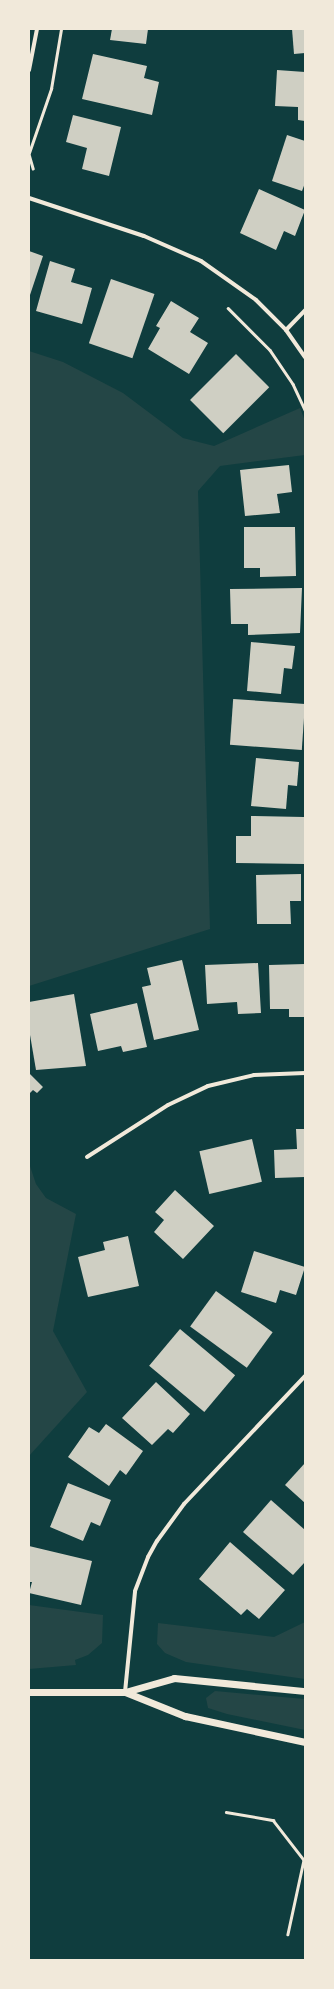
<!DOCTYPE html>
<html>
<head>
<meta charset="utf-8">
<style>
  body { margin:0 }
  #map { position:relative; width:334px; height:1989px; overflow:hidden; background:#0f3d3e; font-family:"Archivo Narrow",sans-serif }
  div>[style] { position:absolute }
  .green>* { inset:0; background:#244646 }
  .building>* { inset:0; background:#cfcfc3; transform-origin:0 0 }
  .path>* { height:2.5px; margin:-1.25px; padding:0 1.25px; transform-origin:1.25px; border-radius:1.25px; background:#f1e9da }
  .minor>* { height:4px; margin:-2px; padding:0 2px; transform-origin:2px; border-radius:2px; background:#f1e9da }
  .tertiary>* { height:7px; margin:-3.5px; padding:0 3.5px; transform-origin:3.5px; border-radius:3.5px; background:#f1e9da }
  span { translate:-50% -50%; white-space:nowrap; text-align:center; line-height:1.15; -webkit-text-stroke:3px #f1e9da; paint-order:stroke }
  .frame { position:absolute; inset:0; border:30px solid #f1e9da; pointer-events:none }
</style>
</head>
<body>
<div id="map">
  <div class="green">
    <div style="clip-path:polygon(29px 351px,63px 362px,123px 393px,183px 438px,214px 446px,300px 408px,305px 421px,305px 455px,220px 466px,198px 491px,210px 929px,29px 986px)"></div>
    <div style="clip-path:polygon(29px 1163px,36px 1184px,46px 1198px,76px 1214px,53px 1331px,87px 1392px,29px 1456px)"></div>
    <div style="clip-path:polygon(29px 1605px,103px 1615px,102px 1643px,88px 1655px,75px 1660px,76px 1665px,29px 1669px)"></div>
    <div style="clip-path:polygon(305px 1622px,305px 1679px,186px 1662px,165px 1653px,157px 1644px,158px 1623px,274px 1637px)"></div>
    <div style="clip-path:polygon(215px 1691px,305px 1699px,305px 1730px,227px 1714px,208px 1708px,206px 1698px)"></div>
  </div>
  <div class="building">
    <div style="clip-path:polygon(112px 29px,148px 29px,146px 44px,110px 40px)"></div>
    <div style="clip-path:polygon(292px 29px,305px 29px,305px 53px,294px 54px)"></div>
    <div style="clip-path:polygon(93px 54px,147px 66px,144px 78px,159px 82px,152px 115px,82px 99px)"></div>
    <div style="clip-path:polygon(277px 70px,305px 72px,305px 121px,298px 120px,298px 107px,275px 106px)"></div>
    <div style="clip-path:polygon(73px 115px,121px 127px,109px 176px,82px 169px,87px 148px,66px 142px)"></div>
    <div style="clip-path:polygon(287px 135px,305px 141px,305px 183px,302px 191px,272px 181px)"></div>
    <div style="clip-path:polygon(259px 189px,305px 210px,295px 236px,284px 231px,276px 250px,240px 233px)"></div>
    <div style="clip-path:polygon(29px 251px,43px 256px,29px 298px)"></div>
    <div style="clip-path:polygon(50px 261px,75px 269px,71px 282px,92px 288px,82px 324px,36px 311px)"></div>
    <div style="left:111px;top:279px;width:46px;height:68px;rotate:19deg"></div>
    <div style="clip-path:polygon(171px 301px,199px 318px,190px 332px,208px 343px,189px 374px,148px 349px,160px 328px,156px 326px)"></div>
    <div style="left:236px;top:354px;width:47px;height:65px;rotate:45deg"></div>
    <div style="clip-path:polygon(289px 465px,292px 492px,277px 494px,280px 513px,245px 516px,240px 470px)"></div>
    <div style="clip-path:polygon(244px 527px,295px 527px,296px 576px,260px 577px,260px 568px,244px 568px)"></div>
    <div style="clip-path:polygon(302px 588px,300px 633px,248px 635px,248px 624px,231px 624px,230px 589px)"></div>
    <div style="clip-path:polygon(251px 642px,295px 646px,292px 669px,284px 668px,281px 694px,247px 691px)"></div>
    <div style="left:305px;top:704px;width:46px;height:72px;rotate:94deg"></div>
    <div style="clip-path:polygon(256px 758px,299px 762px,297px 786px,288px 785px,286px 809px,251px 806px)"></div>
    <div style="clip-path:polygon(251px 816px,304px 817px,305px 864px,236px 863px,236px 836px,251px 836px)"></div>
    <div style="clip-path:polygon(301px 874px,301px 901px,290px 901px,291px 924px,257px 924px,256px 875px)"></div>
    <div style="clip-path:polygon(182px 960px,199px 1030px,154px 1040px,142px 987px,151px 985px,147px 968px)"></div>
    <div style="clip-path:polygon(258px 963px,261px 1013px,238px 1014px,237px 1002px,207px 1004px,205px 965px)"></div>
    <div style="clip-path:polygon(305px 964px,305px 1017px,289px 1017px,289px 1009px,270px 1009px,269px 965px)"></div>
    <div style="clip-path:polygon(74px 994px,86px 1066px,36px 1070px,29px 1029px,29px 1002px)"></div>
    <div style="clip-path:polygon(137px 1003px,147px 1047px,123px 1052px,121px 1046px,98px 1051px,90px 1014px)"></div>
    <div style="clip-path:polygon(29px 1073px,43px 1087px,37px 1093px,33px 1090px,29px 1094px)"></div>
    <div style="clip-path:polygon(296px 1129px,305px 1129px,305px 1177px,275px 1178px,274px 1150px,297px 1149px)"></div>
    <div style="left:252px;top:1139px;width:44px;height:54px;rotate:77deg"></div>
    <div style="clip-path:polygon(175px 1190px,214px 1226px,183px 1259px,154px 1232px,164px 1220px,155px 1212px)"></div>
    <div style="clip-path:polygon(128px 1236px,139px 1286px,88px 1297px,78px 1257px,105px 1250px,103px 1242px)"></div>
    <div style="clip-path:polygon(254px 1251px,305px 1267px,296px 1295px,280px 1290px,276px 1303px,241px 1292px)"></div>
    <div style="left:216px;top:1291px;width:70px;height:44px;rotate:36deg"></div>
    <div style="left:180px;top:1329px;width:72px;height:48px;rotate:40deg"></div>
    <div style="clip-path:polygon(156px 1382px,190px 1414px,173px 1433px,168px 1429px,152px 1445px,122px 1418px)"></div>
    <div style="clip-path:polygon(106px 1424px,143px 1451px,126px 1475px,120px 1470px,109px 1486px,68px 1457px,89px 1427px,99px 1433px)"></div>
    <div style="clip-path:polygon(305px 1463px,305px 1503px,285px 1485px)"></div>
    <div style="clip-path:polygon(68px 1483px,111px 1500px,100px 1526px,91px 1522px,83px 1541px,50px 1527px)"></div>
    <div style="clip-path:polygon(271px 1500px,305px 1530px,305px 1562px,293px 1575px,243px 1532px)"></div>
    <div style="clip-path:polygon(230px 1542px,285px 1590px,259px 1619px,247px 1609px,241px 1615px,199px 1579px)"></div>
    <div style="clip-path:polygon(29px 1546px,92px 1561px,81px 1605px,29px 1593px,32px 1582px,29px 1582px)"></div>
  </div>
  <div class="path">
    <div style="left:29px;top:153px;width:68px;rotate:-71deg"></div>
    <div style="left:51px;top:89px;width:61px;rotate:-80.5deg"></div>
    <div style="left:29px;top:154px;width:15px;rotate:74deg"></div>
    <div style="left:228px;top:308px;width:59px;rotate:45deg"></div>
    <div style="left:270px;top:350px;width:41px;rotate:55.9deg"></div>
    <div style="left:293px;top:384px;width:29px;rotate:65deg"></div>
    <div style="left:226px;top:1812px;width:48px;rotate:9.7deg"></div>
    <div style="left:273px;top:1820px;width:51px;rotate:52.2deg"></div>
    <div style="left:304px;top:1860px;width:76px;rotate:102.2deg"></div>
  </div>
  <div class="minor">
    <div style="left:29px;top:70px;width:42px;rotate:-79deg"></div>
    <div style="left:29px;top:198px;width:121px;rotate:18.3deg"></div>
    <div style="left:144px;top:236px;width:62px;rotate:23.7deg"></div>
    <div style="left:201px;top:261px;width:67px;rotate:35.3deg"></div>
    <div style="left:256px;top:300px;width:42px;rotate:45deg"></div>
    <div style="left:286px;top:330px;width:33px;rotate:55deg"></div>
    <div style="left:286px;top:330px;width:28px;rotate:-46deg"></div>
    <div style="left:87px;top:1157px;width:96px;rotate:-32.7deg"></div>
    <div style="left:168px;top:1105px;width:44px;rotate:-25.4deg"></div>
    <div style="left:208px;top:1086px;width:47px;rotate:-13.4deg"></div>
    <div style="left:254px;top:1075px;width:51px;rotate:-2.2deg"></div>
    <div style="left:125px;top:1692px;width:101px;rotate:-84.3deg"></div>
    <div style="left:135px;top:1591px;width:36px;rotate:-69deg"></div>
    <div style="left:148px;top:1557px;width:18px;rotate:-61deg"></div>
    <div style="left:157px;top:1541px;width:46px;rotate:-53.9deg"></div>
    <div style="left:184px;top:1504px;width:176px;rotate:-46.6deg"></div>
  </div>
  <div class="tertiary">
    <div style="left:29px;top:1692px;width:96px"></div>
    <div style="left:125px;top:1692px;width:51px;rotate:-15.9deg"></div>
    <div style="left:174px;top:1678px;width:132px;rotate:5.7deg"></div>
    <div style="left:125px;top:1692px;width:65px;rotate:21.8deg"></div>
    <div style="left:185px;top:1716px;width:123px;rotate:12.2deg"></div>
  </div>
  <div class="frame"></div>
</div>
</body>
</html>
